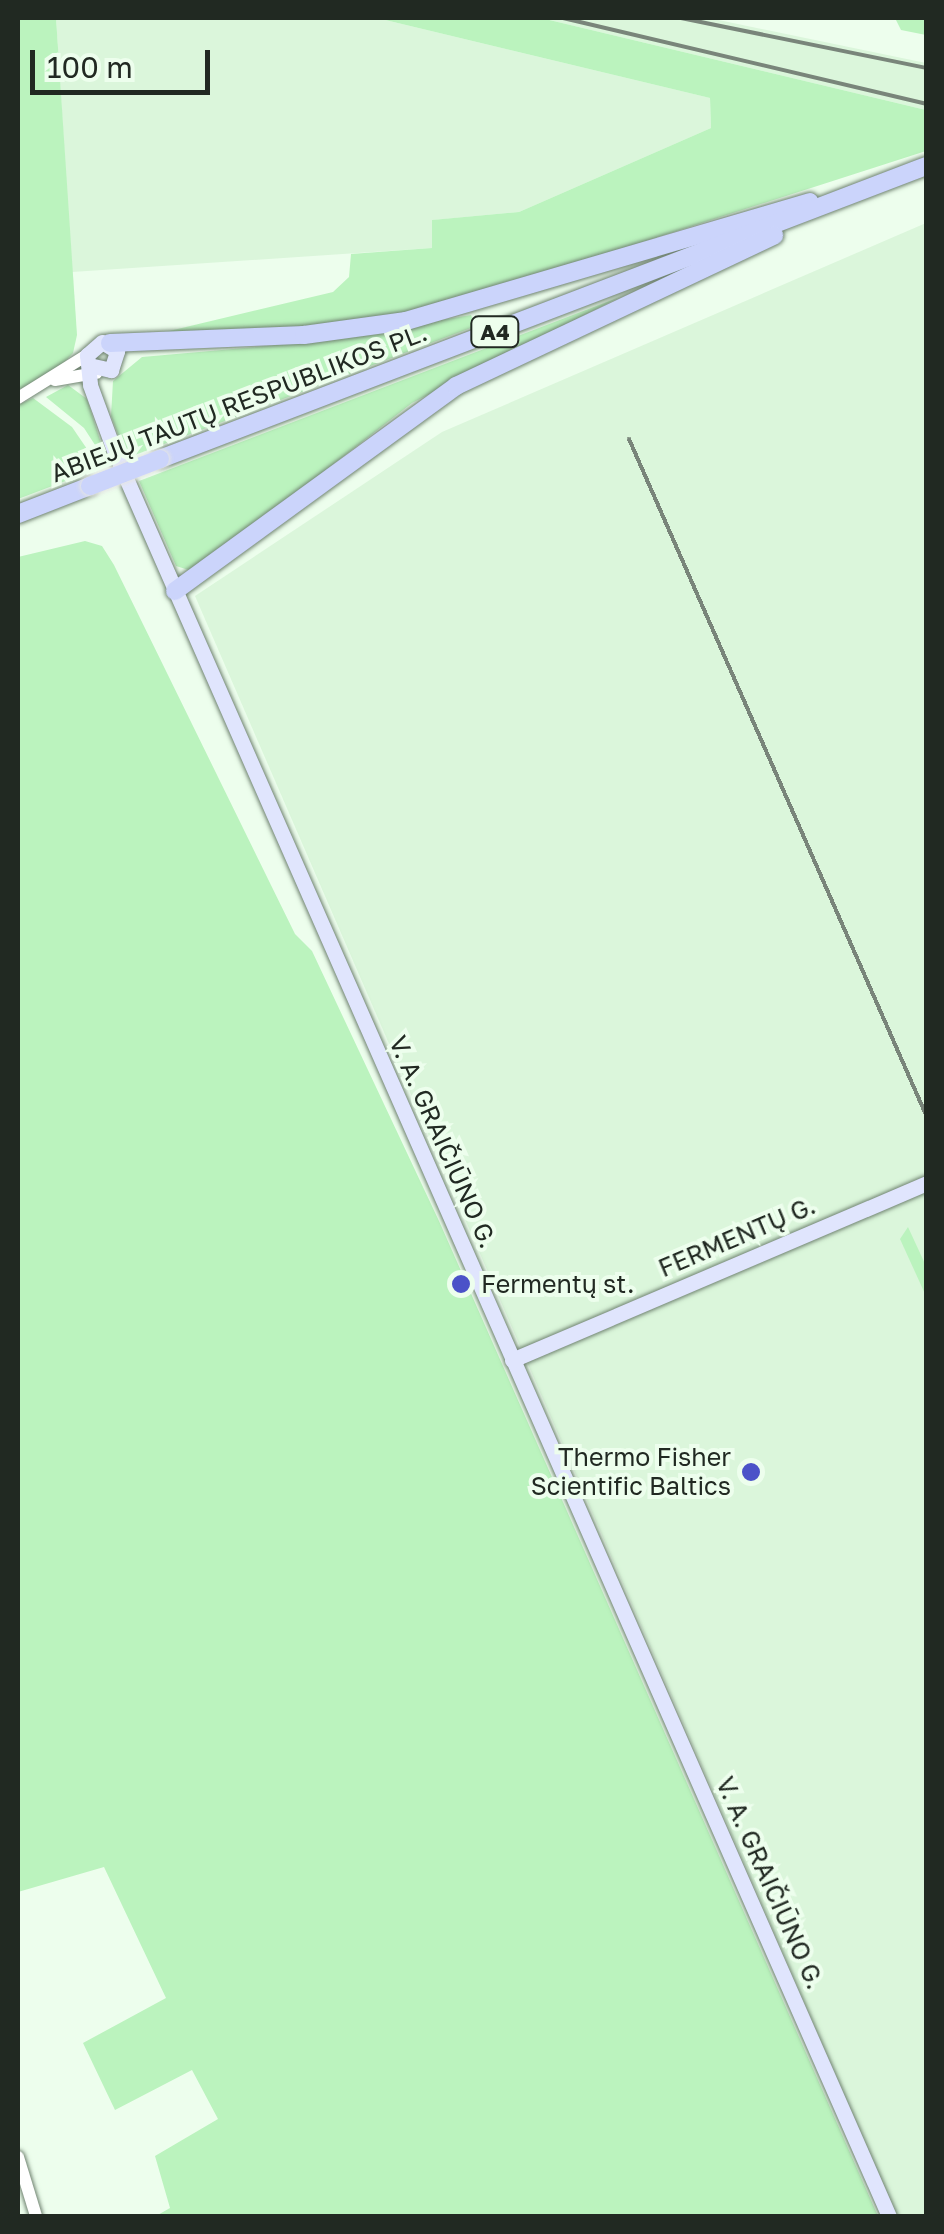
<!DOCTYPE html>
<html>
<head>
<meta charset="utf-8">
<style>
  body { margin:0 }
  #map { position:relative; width:944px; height:2234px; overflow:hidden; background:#edfeed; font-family:"Golos Text",sans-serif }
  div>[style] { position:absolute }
  .built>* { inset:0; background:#dbf6db }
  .green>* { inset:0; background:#bbf3be }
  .roads { filter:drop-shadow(0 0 2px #708371) drop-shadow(0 0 2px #708371) }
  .minor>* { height:12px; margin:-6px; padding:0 6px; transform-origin:6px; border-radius:6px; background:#fff }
  .major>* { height:15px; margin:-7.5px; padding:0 7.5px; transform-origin:7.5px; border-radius:7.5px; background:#e0e5fd }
  .highway>* { height:18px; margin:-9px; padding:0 9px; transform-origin:9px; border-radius:9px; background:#cbd4fb }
  .rail>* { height:4px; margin:-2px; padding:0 2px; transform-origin:2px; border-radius:2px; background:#79857a }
  .bridges { filter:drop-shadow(0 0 2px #e4e5e4) drop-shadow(0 0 2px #e4e5e4) }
  .highway-bridge>* { height:18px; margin:-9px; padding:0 9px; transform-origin:9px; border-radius:9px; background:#cbd4fb }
  .dots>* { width:28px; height:28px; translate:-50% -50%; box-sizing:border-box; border:5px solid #edfeed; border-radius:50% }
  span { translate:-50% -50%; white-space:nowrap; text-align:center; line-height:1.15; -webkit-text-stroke:8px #edfeed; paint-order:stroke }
  .shield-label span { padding:2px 8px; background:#edfeed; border:2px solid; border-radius:8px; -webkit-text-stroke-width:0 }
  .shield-label { font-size:22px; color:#212922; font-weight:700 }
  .street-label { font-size:25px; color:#212922 }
  .poi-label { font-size:25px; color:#212922 }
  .left { translate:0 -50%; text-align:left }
  .right { translate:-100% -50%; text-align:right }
  .frame { position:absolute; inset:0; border:20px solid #212922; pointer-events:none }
  .scale { position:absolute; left:30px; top:50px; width:180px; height:45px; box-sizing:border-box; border:5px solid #212922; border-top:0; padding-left:12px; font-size:30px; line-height:35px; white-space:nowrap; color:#212922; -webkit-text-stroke:8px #edfeed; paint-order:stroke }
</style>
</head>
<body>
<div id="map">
  <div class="built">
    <div style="clip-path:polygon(56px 18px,377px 18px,710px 98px,711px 128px,519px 212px,433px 220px,433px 248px,72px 272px)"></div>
    <div style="clip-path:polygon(541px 18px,709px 18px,926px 63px,926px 110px)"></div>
    <div style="clip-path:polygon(926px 223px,926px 2216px,897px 2216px,195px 596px,442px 432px)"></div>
  </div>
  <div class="green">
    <div style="clip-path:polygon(18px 18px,56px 18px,77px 335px,73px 353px,58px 369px,18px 390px)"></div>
    <div style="clip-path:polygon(377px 18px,541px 18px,926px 110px,926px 151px,440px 307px,303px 329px,165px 332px,333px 292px,349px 277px,351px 254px,432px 248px,432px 220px,519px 212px,711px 128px,710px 98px)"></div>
    <div style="clip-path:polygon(895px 18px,926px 18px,926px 35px,901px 30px)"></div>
    <div style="clip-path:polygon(620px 297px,412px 403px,195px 572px,176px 566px,139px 481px)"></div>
    <div style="clip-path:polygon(471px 315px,476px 326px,127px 458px,111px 416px,113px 381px,142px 357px,311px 342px)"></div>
    <div style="clip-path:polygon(68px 385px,87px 399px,108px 465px,84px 428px,46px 397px)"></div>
    <div style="clip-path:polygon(33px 398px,72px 427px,100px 468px,18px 499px,18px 405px)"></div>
    <div style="clip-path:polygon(85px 541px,102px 546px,114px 565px,295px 934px,312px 951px,439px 1221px,878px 2216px,156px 2216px,170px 2208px,155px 2156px,218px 2119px,192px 2070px,115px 2110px,83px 2043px,166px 1998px,104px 1867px,18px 1892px,18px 557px)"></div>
    <div style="clip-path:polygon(908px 1227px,926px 1266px,926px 1296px,900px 1239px)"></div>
  </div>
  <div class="roads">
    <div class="minor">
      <div style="left:55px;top:380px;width:42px;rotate:-9.7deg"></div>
      <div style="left:18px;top:398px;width:81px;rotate:-31.9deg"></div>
      <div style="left:18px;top:2157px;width:62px;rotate:73deg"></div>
    </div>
    <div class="major">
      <div style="left:89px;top:365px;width:23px;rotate:13deg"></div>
      <div style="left:111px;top:370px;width:20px;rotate:-72deg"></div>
      <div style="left:117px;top:351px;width:17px;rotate:-149deg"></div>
      <div style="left:102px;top:342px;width:20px;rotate:139deg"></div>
      <div style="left:87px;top:355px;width:30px;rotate:84deg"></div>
      <div style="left:90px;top:385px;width:72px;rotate:69.8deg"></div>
      <div style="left:115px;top:453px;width:1925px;rotate:66.3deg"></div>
      <div style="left:512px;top:1360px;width:450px;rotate:-23.1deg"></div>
    </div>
    <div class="highway">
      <div style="left:110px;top:343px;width:194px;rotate:-2.4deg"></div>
      <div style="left:304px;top:335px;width:103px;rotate:-7.8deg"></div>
      <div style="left:406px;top:321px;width:421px;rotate:-16.4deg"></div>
      <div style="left:160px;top:459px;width:820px;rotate:-20.93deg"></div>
      <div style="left:18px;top:514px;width:77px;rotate:-21.3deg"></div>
      <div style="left:175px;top:591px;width:348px;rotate:-36.1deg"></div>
      <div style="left:456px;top:386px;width:352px;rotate:-25.3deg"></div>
    </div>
  </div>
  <div class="rail">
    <div style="left:563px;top:18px;width:373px;rotate:13.3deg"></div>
    <div style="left:681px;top:18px;width:250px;rotate:11.5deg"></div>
    <div style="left:629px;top:439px;width:738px;rotate:66.28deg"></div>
  </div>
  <div class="bridges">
    <div class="highway-bridge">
      <div style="left:90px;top:486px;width:75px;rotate:-21.1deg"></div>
    </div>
  </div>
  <div class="dots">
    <div style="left:461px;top:1284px;background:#4b52c8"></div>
    <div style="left:751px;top:1472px;background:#4b52c8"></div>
  </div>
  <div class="shield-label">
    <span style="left:495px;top:332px">A4</span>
  </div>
  <div class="street-label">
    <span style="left:239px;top:403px;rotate:-21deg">ABIEJŲ TAUTŲ RESPUBLIKOS PL.</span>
    <span style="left:443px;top:1142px;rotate:66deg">V. A. GRAIČIŪNO G.</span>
    <span style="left:737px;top:1237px;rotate:-23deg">FERMENTŲ G.</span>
    <span style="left:770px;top:1883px;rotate:66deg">V. A. GRAIČIŪNO G.</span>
  </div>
  <div class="poi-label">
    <span class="left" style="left:481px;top:1284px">Fermentų st.</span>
    <span class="right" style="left:731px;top:1472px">Thermo Fisher<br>Scientific Baltics</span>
  </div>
  <div class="frame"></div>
  <div class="scale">100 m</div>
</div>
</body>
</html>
